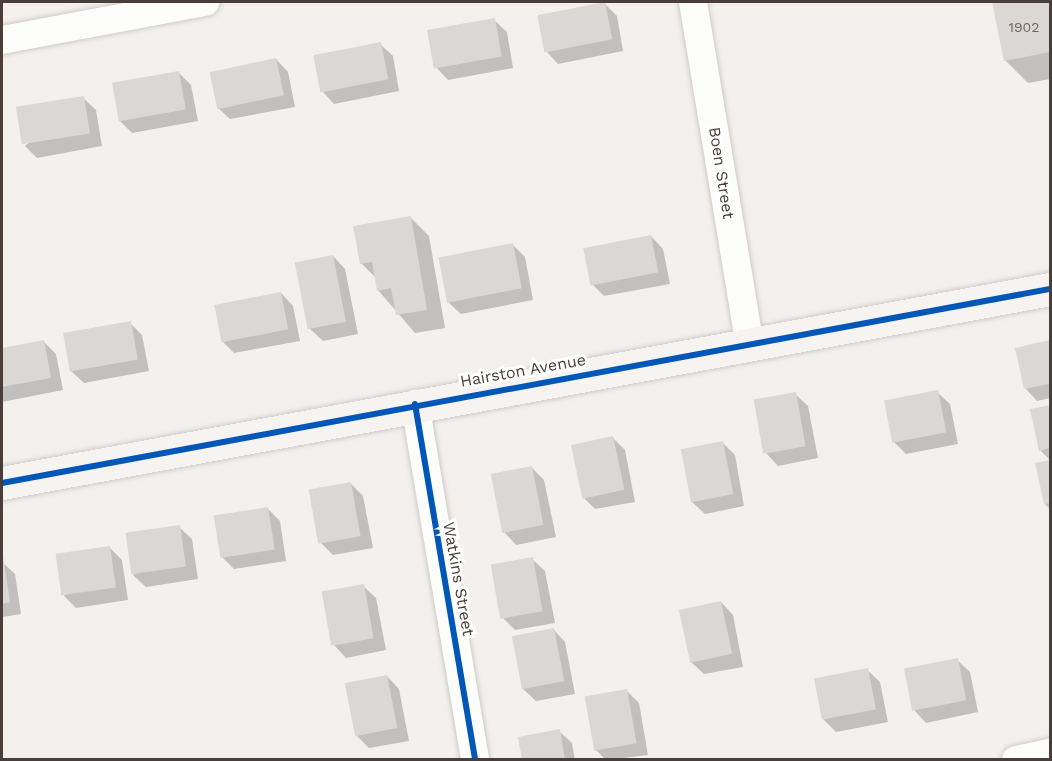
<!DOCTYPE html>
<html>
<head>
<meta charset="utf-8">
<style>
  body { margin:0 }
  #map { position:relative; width:1052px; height:761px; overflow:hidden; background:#f3f0ee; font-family:"Work Sans",sans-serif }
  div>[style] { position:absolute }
  .shadow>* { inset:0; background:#0003 }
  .building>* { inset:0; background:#dbd7d5; transform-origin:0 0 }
  .roads { filter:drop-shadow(0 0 2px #cfccca) drop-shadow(0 0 2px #cfccca) }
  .street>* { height:28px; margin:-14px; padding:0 14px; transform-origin:14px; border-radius:14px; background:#fdfdfc }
  .secondary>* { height:33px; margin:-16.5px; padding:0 16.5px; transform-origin:16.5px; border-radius:16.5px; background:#f7f3f1 }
  .cycleway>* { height:6px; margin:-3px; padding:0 3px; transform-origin:3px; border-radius:3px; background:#0057b8 }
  span { translate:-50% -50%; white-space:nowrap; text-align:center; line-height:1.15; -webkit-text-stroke:6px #fff; paint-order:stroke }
  .number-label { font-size:14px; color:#6f6662 }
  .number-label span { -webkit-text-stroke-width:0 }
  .street-label { font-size:16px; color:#493e39 }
  .frame { position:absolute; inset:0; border:3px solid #493e39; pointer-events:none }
</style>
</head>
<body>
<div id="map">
  <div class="shadow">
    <div style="clip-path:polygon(994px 2px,1050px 2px,1050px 79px,1028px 83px,1005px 60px)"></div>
    <div style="clip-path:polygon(604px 3px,617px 16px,623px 51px,558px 64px,546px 51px)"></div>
    <div style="clip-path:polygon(494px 20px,507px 32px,513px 68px,448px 80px,436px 67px)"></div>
    <div style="clip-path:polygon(380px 44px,393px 56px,399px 91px,334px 104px,322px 91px)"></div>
    <div style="clip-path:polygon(276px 59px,288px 72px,295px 107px,230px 119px,217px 107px)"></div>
    <div style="clip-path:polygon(179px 73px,191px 85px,198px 121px,132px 133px,120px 121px)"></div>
    <div style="clip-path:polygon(83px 98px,96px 110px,102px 146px,37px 158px,25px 146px)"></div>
    <div style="clip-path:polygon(411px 218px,429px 236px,445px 328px,415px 333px,378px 290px,376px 278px,361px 263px)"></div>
    <div style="clip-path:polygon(651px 236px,663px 249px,670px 284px,604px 296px,592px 284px)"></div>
    <div style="clip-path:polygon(512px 244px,525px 257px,533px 300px,461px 314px,448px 302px)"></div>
    <div style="clip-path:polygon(333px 256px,345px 269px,358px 334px,323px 341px,310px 329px)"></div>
    <div style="clip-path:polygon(281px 293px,293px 306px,300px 341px,234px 353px,222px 341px)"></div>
    <div style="clip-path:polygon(130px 323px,142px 335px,149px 371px,84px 383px,71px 371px)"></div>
    <div style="clip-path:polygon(44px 342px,56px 354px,63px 390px,2px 402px,2px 350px)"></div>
    <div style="clip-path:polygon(1050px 342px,1050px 398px,1037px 401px,1025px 388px,1017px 349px)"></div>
    <div style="clip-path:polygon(937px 392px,950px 404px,958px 444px,906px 454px,894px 442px)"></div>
    <div style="clip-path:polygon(795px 394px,808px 406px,818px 458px,778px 466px,766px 453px)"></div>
    <div style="clip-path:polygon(1050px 406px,1050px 460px,1040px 450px,1032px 410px)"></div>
    <div style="clip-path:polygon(613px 438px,625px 450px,635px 502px,595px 509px,583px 497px)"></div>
    <div style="clip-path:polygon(722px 442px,735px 455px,744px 506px,705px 514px,692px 502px)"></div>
    <div style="clip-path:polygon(1050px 461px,1050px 509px,1045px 504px,1037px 464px)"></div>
    <div style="clip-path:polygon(532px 468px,544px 480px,556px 537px,516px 545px,504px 532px)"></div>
    <div style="clip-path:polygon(351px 484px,363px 496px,373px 548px,333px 555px,321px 543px)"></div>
    <div style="clip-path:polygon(268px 509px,280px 521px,286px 561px,234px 569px,222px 557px)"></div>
    <div style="clip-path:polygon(179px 527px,192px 539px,198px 579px,146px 587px,133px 575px)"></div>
    <div style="clip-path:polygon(110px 548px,122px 560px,128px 600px,76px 608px,64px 596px)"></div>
    <div style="clip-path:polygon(532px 559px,545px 571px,555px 623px,515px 630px,503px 618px)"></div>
    <div style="clip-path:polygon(2px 562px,15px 574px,21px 614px,2px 617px)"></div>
    <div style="clip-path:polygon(363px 586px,376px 598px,386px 650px,346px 658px,334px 645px)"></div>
    <div style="clip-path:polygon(721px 602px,733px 615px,743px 667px,704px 674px,691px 662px)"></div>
    <div style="clip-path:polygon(553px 629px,565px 642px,575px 694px,536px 701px,523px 689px)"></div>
    <div style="clip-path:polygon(957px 660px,970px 672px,978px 712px,926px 723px,914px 710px)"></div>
    <div style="clip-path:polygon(867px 670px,880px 682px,888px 722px,836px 732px,824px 720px,816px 680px)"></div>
    <div style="clip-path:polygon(387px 676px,399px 689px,409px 741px,369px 748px,357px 736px)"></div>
    <div style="clip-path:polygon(626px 690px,639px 703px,648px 755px,606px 760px,596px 750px)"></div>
    <div style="clip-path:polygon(559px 731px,572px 743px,575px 760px,524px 760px)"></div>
  </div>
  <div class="building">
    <div style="left:605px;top:2px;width:38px;height:69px;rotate:79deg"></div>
    <div style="clip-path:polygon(992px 2px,1050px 2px,1050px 52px,1004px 61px)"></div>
    <div style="left:495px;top:18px;width:39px;height:69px;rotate:80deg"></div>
    <div style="left:381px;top:42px;width:38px;height:69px;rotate:79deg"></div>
    <div style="left:276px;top:58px;width:38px;height:68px;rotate:78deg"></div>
    <div style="left:179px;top:71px;width:39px;height:68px;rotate:80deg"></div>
    <div style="left:84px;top:96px;width:38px;height:69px;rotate:81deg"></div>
    <div style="clip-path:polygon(411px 216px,427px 310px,396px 315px,391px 288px,377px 291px,372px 262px,360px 264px,353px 226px)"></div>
    <div style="left:651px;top:235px;width:38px;height:69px;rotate:79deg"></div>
    <div style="left:513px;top:243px;width:46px;height:76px;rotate:79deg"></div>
    <div style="left:333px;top:255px;width:68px;height:39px;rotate:79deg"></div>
    <div style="left:281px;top:292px;width:38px;height:68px;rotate:79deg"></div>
    <div style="left:131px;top:321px;width:39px;height:69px;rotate:80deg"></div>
    <div style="clip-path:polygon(44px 340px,51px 378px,2px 387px,2px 348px)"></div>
    <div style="clip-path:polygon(1050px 340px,1050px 384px,1024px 389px,1015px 348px)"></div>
    <div style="left:938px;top:390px;width:43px;height:55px;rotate:79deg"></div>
    <div style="left:796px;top:392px;width:55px;height:43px;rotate:80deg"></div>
    <div style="clip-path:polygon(1050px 405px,1050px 448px,1039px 451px,1030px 409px)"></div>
    <div style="left:613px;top:436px;width:55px;height:43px;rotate:78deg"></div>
    <div style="left:723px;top:441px;width:54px;height:43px;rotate:79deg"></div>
    <div style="clip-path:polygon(1050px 460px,1050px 503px,1044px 504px,1035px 463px)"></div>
    <div style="left:532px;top:466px;width:60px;height:42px;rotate:79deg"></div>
    <div style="left:351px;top:482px;width:55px;height:43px;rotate:80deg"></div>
    <div style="left:268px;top:507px;width:43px;height:55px;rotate:81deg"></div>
    <div style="left:180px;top:525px;width:42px;height:55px;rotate:82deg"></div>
    <div style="left:110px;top:546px;width:42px;height:55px;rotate:82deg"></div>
    <div style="clip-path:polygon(3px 556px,10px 602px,2px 604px,2px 557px)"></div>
    <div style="left:533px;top:557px;width:55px;height:43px;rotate:80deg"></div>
    <div style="left:364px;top:584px;width:55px;height:43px;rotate:80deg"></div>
    <div style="left:721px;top:601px;width:54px;height:43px;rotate:78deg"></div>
    <div style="left:554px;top:628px;width:54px;height:43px;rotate:79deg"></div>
    <div style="left:958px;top:658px;width:43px;height:55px;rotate:79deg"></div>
    <div style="left:868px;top:668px;width:42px;height:55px;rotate:79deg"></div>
    <div style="left:387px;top:675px;width:54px;height:43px;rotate:79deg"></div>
    <div style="left:627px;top:689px;width:55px;height:43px;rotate:80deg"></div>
    <div style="clip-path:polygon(560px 729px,565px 760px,522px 760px,518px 737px)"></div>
  </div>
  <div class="roads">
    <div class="street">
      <div style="left:693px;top:2px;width:348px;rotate:80.6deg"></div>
      <div style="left:2px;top:40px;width:207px;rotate:-10.6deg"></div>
      <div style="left:415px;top:404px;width:361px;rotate:80.4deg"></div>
      <div style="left:1016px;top:760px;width:35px;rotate:-12deg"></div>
    </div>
    <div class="secondary">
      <div style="left:2px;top:483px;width:1066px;rotate:-10.49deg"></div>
    </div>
  </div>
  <div class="cycleway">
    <div style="left:415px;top:404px;width:361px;rotate:80.4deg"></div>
    <div style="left:2px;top:483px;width:1066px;rotate:-10.49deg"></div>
  </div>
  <div class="number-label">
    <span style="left:1024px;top:27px">1902</span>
  </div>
  <div class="street-label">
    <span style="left:721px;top:173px;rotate:81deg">Boen Street</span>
    <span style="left:523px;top:371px;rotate:-10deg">Hairston Avenue</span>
    <span style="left:458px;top:579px;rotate:80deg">Watkins Street</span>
  </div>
  <div class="frame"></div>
</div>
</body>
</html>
